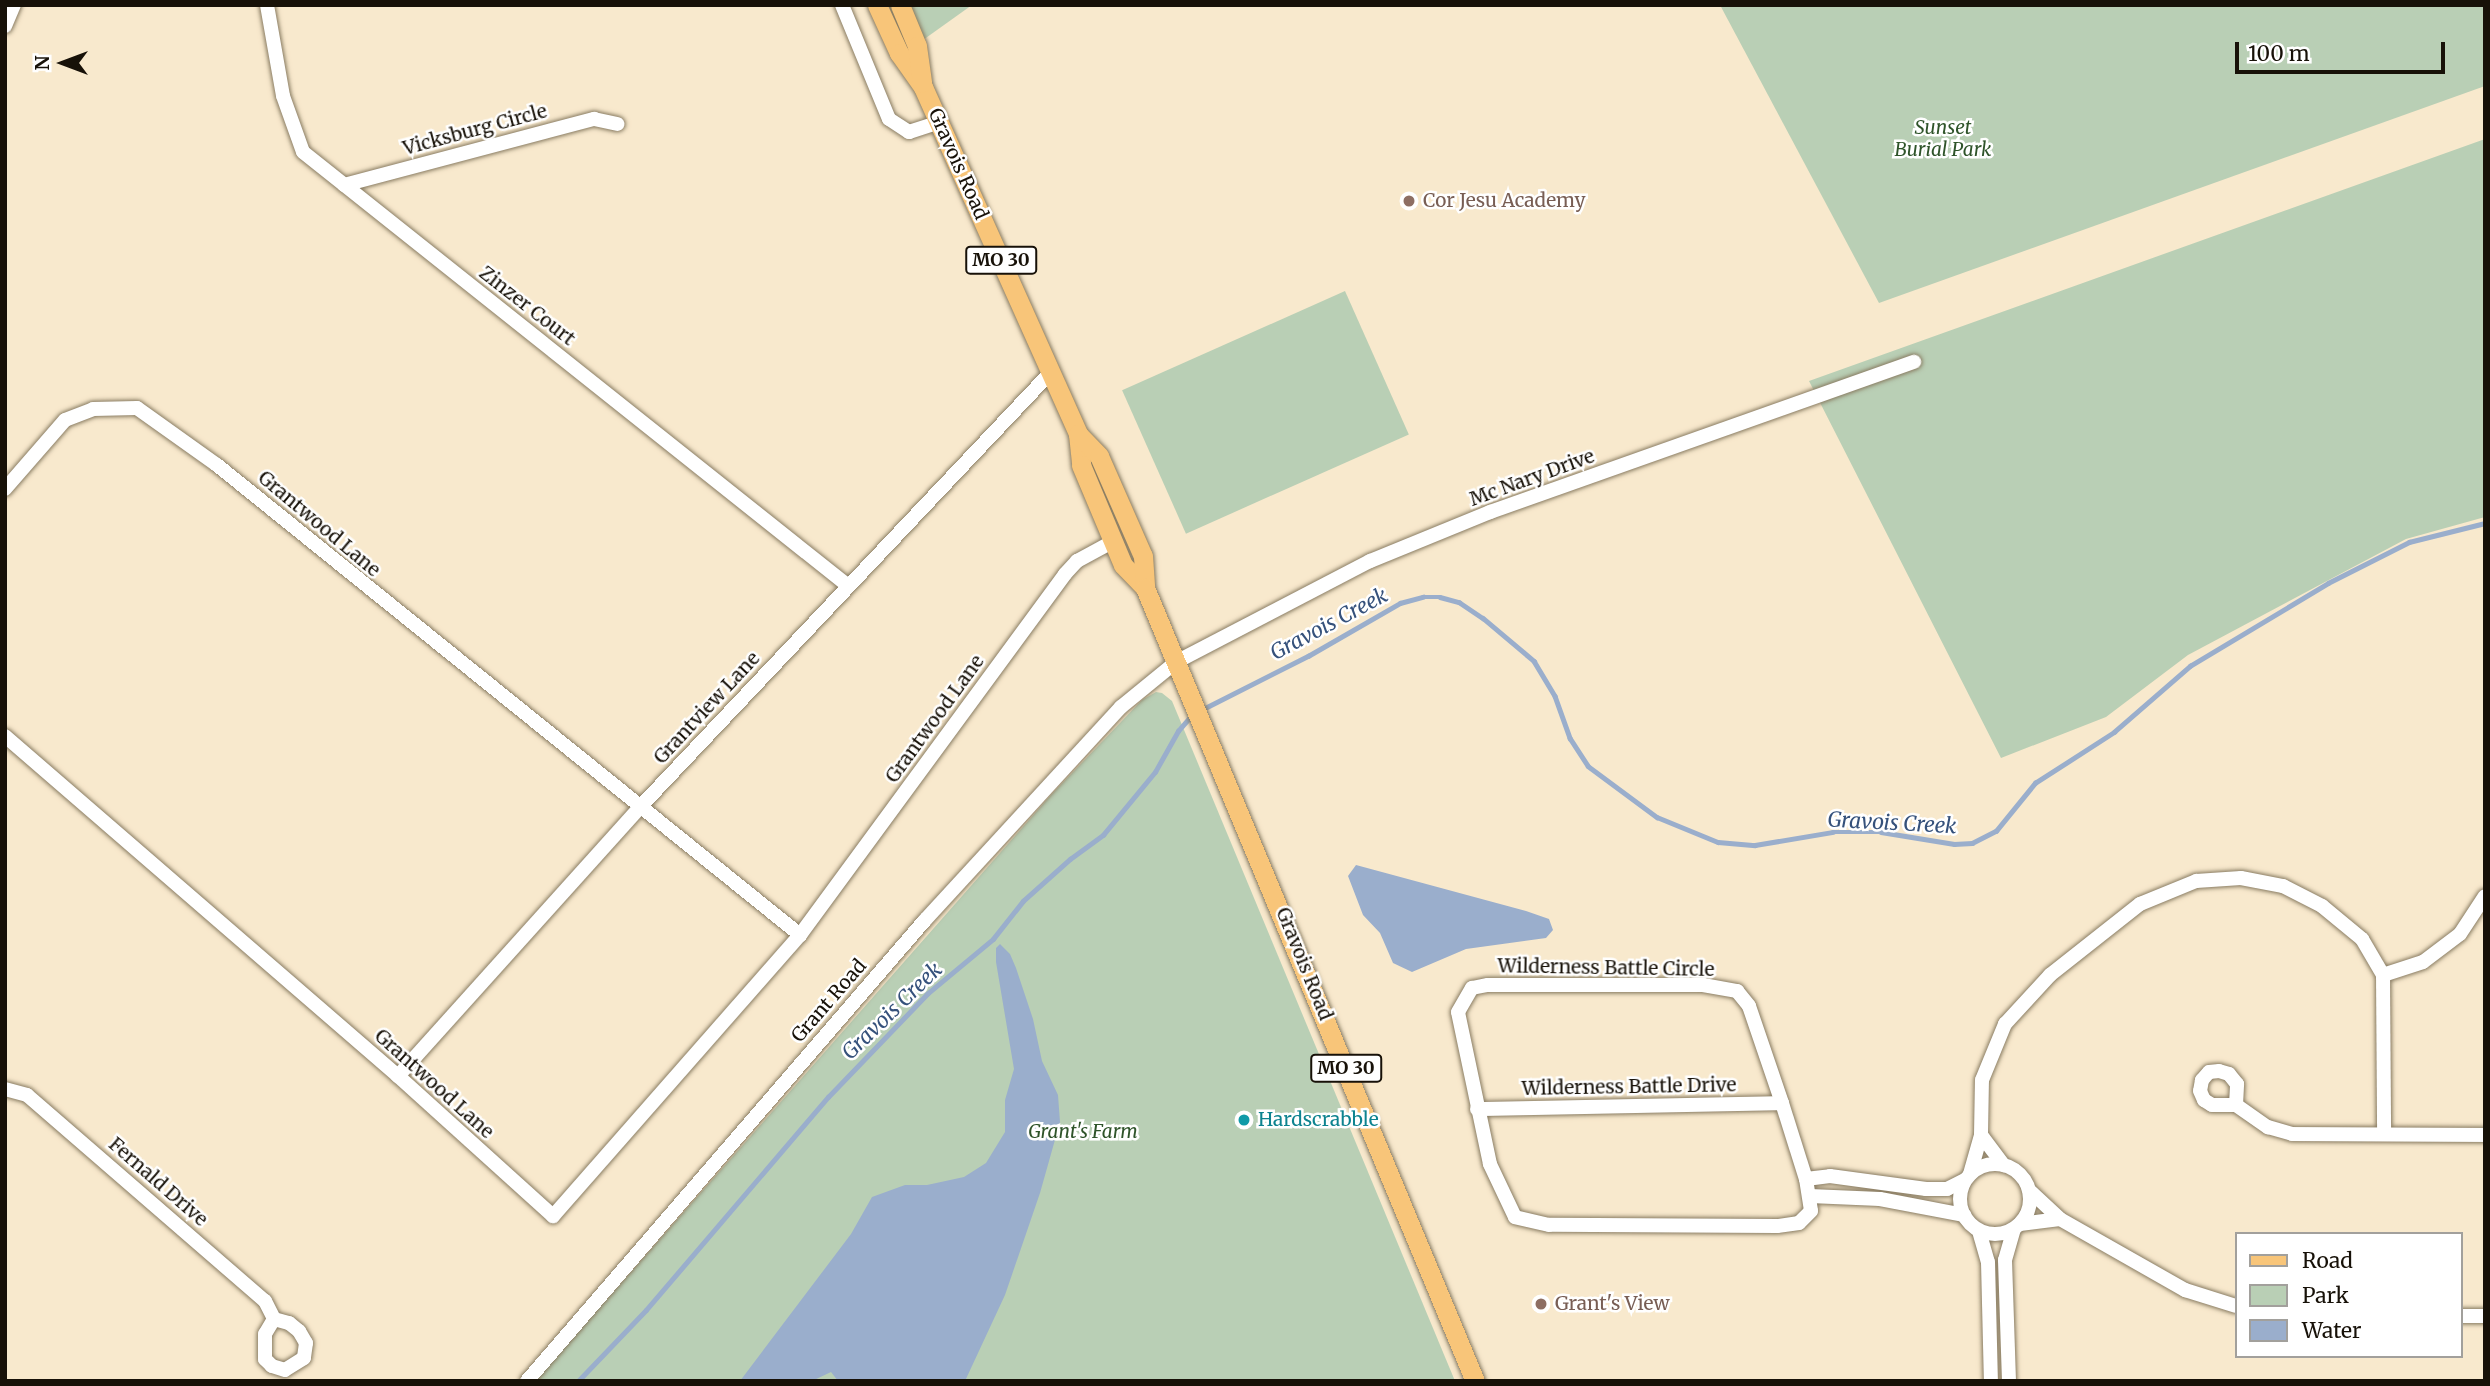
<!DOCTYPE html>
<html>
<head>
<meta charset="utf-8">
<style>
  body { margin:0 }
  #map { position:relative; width:2490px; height:1386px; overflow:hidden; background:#f8e9cd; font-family:Merriweather,serif }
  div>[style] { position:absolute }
  .green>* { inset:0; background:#b9cfb5; transform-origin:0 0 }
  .water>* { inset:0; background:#9aaecc }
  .stream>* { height:4.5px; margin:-2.25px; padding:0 2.25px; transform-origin:2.25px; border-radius:2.25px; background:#9aaecc }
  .roads { filter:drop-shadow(0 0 2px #897c62) drop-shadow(0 0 2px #897c62) }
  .minor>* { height:14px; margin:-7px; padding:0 7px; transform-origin:7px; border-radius:7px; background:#fff }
  .minor>.ring { margin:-7px; padding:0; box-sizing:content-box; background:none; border:14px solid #fff; border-radius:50% }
  .major>* { height:19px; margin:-9.5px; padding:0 9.5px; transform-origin:9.5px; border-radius:9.5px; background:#f8c579 }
  .dots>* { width:19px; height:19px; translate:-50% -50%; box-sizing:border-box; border:4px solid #fff; border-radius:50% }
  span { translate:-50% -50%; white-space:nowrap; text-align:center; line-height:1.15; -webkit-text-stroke:5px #fff; paint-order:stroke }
  .shield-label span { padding:2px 5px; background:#fff; border:2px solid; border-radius:5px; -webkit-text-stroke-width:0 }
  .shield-label { font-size:18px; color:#171108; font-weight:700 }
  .park-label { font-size:19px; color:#2f542a; font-style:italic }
  .street-label { font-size:19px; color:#171108 }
  .education-label { font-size:19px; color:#785e54 }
  .left { translate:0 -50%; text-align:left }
  .culture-label { font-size:19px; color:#0d838f }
  .water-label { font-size:21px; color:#35517b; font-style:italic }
  .frame { position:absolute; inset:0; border:7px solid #171108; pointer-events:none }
  .legend { position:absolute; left:2235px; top:1232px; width:228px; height:126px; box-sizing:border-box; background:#fff; border:2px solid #a2a09c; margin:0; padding:9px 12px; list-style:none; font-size:21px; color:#171108 }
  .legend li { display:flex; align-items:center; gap:14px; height:35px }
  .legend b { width:35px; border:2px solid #a2a09c }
  .north { position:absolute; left:28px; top:28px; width:70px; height:70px; -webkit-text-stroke:5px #fff; paint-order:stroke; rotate:270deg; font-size:19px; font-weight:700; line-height:28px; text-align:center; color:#171108 }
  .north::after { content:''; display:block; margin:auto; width:24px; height:32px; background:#171108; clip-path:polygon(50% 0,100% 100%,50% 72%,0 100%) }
  .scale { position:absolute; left:2235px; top:42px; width:210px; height:32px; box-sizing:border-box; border:4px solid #171108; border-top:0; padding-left:9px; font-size:21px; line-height:24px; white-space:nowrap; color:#171108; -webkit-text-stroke:5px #fff; paint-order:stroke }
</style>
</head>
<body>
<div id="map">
  <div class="green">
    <div style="clip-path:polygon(909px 5px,972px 5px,923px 40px)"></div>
    <div style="clip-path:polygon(1720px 5px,2485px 5px,2485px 86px,1879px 303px)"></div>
    <div style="clip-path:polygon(2485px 139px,2485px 517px,2406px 539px,2188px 655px,2106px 717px,2001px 758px,1809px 381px)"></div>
    <div style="left:1345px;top:291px;width:157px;height:244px;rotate:66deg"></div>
    <div style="clip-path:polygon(1156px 692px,1162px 693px,1172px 701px,1455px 1381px,535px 1381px,1051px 795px,1142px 700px)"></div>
  </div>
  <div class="water">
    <div style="clip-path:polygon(1356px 865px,1526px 911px,1549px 919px,1553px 930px,1546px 938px,1466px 949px,1412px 972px,1393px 963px,1380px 933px,1363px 915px,1348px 876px)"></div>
    <div style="clip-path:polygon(1000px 944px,1010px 954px,1016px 968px,1033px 1019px,1042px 1061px,1058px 1095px,1060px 1122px,1040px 1193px,1005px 1295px,965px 1381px,838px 1381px,831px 1372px,812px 1381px,740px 1381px,851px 1234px,872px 1197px,905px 1185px,927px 1185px,964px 1177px,986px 1163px,1005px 1132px,1005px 1100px,1014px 1069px,996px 962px,996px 948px)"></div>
  </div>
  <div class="stream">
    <div style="left:1203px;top:709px;width:118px;rotate:-26.8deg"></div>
    <div style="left:1308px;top:656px;width:106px;rotate:-29.9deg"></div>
    <div style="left:1400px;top:603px;width:24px;rotate:-15deg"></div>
    <div style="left:1423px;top:597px;width:17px"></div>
    <div style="left:1440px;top:597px;width:20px;rotate:15deg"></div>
    <div style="left:1459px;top:602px;width:29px;rotate:34deg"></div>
    <div style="left:1483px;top:618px;width:67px;rotate:40.1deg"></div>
    <div style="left:1534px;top:661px;width:41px;rotate:59deg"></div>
    <div style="left:1555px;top:696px;width:45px;rotate:70.3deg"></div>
    <div style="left:1570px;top:738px;width:33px;rotate:57deg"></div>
    <div style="left:1588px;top:766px;width:86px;rotate:36.5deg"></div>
    <div style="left:1657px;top:817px;width:66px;rotate:22.3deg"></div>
    <div style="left:1718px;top:842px;width:37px;rotate:5deg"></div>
    <div style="left:1755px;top:845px;width:79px;rotate:-9.5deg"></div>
    <div style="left:1833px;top:832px;width:48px"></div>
    <div style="left:1881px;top:832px;width:74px;rotate:9.3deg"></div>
    <div style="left:1954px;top:844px;width:18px;rotate:-3deg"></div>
    <div style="left:1972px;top:843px;width:27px;rotate:-27deg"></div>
    <div style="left:1996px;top:831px;width:62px;rotate:-50.9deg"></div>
    <div style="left:2035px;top:783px;width:94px;rotate:-32.8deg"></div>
    <div style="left:2114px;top:732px;width:101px;rotate:-41deg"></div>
    <div style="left:2190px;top:666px;width:161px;rotate:-31deg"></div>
    <div style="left:2328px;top:583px;width:91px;rotate:-26.8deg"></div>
    <div style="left:2409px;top:542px;width:78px;rotate:-14deg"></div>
    <div style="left:578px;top:1381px;width:98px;rotate:-46.2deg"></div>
    <div style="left:646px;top:1310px;width:280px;rotate:-49.5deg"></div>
    <div style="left:828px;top:1097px;width:143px;rotate:-46.1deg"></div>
    <div style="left:927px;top:994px;width:86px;rotate:-39.8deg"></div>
    <div style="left:993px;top:939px;width:48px;rotate:-51.7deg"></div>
    <div style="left:1023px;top:901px;width:63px;rotate:-41.8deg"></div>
    <div style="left:1070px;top:859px;width:41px;rotate:-36deg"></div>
    <div style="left:1103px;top:835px;width:82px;rotate:-50.5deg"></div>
    <div style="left:1155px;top:772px;width:47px;rotate:-60.7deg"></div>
    <div style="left:1178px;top:731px;width:21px;rotate:-49deg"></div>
  </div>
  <div class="roads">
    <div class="minor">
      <div style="left:267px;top:5px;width:92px;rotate:80deg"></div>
      <div style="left:283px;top:96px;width:59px;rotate:70.3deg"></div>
      <div style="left:303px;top:152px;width:695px;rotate:38.52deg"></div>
      <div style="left:842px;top:5px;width:123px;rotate:67.6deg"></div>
      <div style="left:889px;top:119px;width:24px;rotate:33deg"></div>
      <div style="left:909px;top:132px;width:32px;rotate:-18deg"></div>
      <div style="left:5px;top:26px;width:23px;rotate:-67deg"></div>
      <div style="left:344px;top:185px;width:259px;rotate:-14.8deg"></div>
      <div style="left:594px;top:119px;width:24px;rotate:12deg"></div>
      <div style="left:5px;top:489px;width:91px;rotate:-49deg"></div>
      <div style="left:65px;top:420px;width:30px;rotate:-21deg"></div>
      <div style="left:93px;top:409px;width:44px;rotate:-1.3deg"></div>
      <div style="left:137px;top:408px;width:98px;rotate:35.5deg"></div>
      <div style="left:217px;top:465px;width:749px;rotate:38.87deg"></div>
      <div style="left:5px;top:736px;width:520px;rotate:40.86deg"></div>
      <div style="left:398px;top:1076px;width:209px;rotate:42.1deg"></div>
      <div style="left:553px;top:1216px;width:374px;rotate:-48.7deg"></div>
      <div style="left:800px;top:935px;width:448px;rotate:-53.7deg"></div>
      <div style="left:1065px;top:574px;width:18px;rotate:-47deg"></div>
      <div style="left:1077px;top:561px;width:42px;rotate:-28.4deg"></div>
      <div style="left:2383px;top:975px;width:42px;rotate:-18deg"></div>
      <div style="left:2423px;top:962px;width:46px;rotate:-37.1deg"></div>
      <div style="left:2460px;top:934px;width:45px;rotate:-56.7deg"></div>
      <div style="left:1488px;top:985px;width:215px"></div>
      <div style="left:1703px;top:985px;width:35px;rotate:10deg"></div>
      <div style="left:1737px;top:991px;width:19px;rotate:51deg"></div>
      <div style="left:1749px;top:1006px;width:102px;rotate:71.2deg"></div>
      <div style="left:1782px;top:1103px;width:80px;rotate:72.5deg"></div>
      <div style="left:1806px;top:1179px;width:32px;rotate:81deg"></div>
      <div style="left:1811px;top:1211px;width:17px;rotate:135deg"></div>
      <div style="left:1799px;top:1223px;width:22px;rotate:172deg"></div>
      <div style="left:1777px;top:1226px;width:228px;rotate:-179.7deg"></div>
      <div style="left:1549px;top:1225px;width:35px;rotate:-167deg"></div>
      <div style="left:1515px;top:1217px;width:59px;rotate:-115.3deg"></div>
      <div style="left:1490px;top:1164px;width:155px;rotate:-101.9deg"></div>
      <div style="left:1458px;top:1012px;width:28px;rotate:-60deg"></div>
      <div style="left:1472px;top:988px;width:16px;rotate:-11deg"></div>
      <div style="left:398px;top:1076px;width:365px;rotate:-48deg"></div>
      <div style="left:642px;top:805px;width:596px;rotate:-46.63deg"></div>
      <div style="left:5px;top:1089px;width:23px;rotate:15deg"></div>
      <div style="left:27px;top:1095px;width:315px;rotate:40.9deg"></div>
      <div style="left:265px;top:1301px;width:20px;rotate:63deg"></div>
      <div style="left:2236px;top:1105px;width:21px;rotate:-87deg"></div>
      <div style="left:2237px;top:1084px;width:13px;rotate:-129deg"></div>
      <div style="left:2229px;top:1074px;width:10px;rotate:-163deg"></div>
      <div style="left:2219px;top:1071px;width:10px;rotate:174deg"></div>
      <div style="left:2209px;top:1072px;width:11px;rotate:131deg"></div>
      <div style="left:2202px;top:1080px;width:11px;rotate:100deg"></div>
      <div style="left:2200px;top:1091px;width:10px;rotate:66deg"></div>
      <div style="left:2204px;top:1100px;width:9px;rotate:32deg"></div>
      <div style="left:2212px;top:1105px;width:24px"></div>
      <div style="left:2236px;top:1105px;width:39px;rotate:35deg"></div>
      <div style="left:2268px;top:1127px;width:25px;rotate:16deg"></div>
      <div style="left:2292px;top:1134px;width:193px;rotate:0.3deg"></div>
      <div style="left:1477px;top:1109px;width:305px;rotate:-1.1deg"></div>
      <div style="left:1981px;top:1135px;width:38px;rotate:53deg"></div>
      <div class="ring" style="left:1960px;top:1164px;width:56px;height:56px"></div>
      <div style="left:1970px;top:1174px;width:41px;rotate:-74.2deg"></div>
      <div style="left:1981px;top:1135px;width:55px;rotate:-89deg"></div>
      <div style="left:1982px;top:1080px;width:61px;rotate:-67.7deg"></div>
      <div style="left:2005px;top:1024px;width:67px;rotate:-47.4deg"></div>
      <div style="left:2050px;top:975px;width:115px;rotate:-38.3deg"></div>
      <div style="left:2140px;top:904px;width:61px;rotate:-22.3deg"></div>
      <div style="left:2196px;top:881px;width:45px;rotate:-3.8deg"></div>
      <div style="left:2241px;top:878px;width:43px;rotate:10.8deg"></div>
      <div style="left:2283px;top:886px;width:44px;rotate:27.1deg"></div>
      <div style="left:2322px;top:906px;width:52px;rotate:39.5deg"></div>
      <div style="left:2362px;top:939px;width:42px;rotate:59.7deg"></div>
      <div style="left:2383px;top:975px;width:159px;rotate:89.6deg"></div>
      <div style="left:1806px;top:1179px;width:24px;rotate:-7deg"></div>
      <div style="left:1830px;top:1176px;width:97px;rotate:7.7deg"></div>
      <div style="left:1926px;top:1189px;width:21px"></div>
      <div style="left:1947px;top:1189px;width:20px;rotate:-27deg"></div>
      <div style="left:2029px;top:1190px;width:42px;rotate:43.1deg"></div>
      <div style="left:2060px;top:1219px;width:144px;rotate:29.6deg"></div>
      <div style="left:2185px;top:1290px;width:53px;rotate:17.4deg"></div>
      <div style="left:1810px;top:1196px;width:70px;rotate:2.5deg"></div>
      <div style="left:1880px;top:1199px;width:86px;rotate:10.8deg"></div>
      <div style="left:2020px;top:1224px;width:40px;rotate:-7.1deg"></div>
      <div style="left:1979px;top:1231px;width:32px;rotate:74deg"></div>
      <div style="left:1988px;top:1262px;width:119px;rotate:88.6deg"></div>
      <div style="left:2460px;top:1316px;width:25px"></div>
      <div style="left:274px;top:1319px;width:16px;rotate:15deg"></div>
      <div style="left:289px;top:1323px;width:13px;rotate:39deg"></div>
      <div style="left:299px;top:1331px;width:14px;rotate:60deg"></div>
      <div style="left:306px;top:1343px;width:15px;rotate:98deg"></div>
      <div style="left:304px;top:1358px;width:22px;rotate:148deg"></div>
      <div style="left:285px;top:1370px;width:14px;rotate:-163deg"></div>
      <div style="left:272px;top:1366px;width:10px;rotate:-135deg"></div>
      <div style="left:265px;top:1359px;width:25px;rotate:-90deg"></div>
      <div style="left:265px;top:1334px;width:17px;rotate:-59deg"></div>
      <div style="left:527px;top:1381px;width:609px;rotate:-49.19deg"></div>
      <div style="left:925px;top:920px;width:289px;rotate:-47.4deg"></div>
      <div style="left:1121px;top:707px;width:71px;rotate:-39.3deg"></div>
      <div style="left:1176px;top:662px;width:219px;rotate:-27.5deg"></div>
      <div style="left:1370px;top:561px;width:130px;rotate:-22.2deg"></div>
      <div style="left:1490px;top:512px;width:450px;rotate:-19.5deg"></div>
      <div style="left:2009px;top:1381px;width:121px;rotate:-91.9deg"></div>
      <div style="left:2005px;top:1260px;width:32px;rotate:-74deg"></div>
    </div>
    <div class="major">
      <div style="left:877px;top:5px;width:53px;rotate:65.4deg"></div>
      <div style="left:899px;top:53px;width:42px;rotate:54.8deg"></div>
      <div style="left:923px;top:87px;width:380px;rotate:65.9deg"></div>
      <div style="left:1078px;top:434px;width:31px;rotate:84deg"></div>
      <div style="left:1081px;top:465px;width:108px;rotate:67.2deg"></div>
      <div style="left:1123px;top:565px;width:32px;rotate:46deg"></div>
      <div style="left:900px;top:5px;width:44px;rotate:67.5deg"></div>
      <div style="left:917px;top:46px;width:37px;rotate:82deg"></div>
      <div style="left:1078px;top:434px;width:30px;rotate:46deg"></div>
      <div style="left:1099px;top:456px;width:109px;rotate:66.3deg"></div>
      <div style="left:1143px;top:556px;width:32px;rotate:86deg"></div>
      <div style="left:1145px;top:588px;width:859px;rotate:67.41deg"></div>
    </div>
  </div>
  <div class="dots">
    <div style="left:1409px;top:201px;background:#8d6e63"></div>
    <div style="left:1244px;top:1120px;background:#0f9aa8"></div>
    <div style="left:1541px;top:1304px;background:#8d6e63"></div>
  </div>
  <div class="shield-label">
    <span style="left:1001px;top:260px">MO 30</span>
    <span style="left:1346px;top:1068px">MO 30</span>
  </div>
  <div class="park-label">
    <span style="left:1943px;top:139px">Sunset<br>Burial Park</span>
    <span style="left:1083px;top:1132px">Grant's Farm</span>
  </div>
  <div class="street-label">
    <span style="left:475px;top:130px;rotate:-15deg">Vicksburg Circle</span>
    <span style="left:958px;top:164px;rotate:66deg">Gravois Road</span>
    <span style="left:527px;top:306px;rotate:38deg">Zinzer Court</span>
    <span style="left:1532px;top:478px;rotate:-20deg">Mc Nary Drive</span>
    <span style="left:319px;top:524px;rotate:40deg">Grantwood Lane</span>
    <span style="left:707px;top:708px;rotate:-47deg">Grantview Lane</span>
    <span style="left:935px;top:719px;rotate:-54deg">Grantwood Lane</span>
    <span style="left:1304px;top:964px;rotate:68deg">Gravois Road</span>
    <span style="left:1606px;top:968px;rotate:1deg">Wilderness Battle Circle</span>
    <span style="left:829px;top:1001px;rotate:-49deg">Grant Road</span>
    <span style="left:434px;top:1084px;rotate:42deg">Grantwood Lane</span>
    <span style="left:1629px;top:1087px;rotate:-1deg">Wilderness Battle Drive</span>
    <span style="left:158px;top:1182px;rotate:41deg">Fernald Drive</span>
  </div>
  <div class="education-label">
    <span class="left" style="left:1423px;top:201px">Cor Jesu Academy</span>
    <span class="left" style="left:1555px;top:1304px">Grant's View</span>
  </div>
  <div class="culture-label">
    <span class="left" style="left:1258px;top:1120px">Hardscrabble</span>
  </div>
  <div class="water-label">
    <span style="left:1329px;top:624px;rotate:-28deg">Gravois Creek</span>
    <span style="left:1892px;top:823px;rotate:3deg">Gravois Creek</span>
    <span style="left:892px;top:1011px;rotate:-44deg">Gravois Creek</span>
  </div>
  <div class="frame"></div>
  <ul class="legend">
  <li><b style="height:9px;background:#f8c579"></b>Road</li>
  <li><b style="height:19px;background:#b9cfb5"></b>Park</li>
  <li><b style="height:19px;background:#9aaecc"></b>Water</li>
  </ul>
  <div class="north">N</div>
  <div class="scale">100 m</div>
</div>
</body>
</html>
